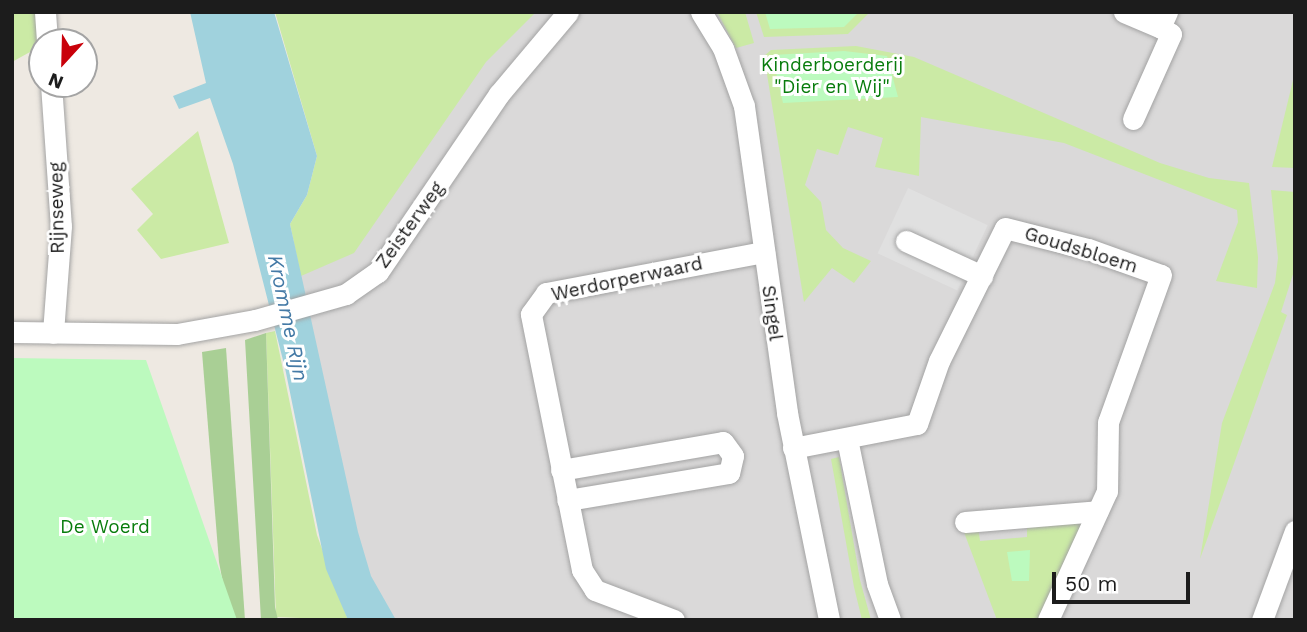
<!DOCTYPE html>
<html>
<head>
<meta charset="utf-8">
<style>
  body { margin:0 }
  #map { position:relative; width:1307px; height:632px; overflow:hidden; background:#eee9e2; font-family:"Work Sans",sans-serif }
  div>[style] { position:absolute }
  .residential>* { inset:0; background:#dad9d9 }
  .grass>* { inset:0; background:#cbeaa5 }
  .forest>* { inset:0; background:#a9cf95 }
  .park>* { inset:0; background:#bcfabe }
  .parking>* { inset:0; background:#e0e0e0; transform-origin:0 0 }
  .water>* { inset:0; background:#a0d2dd }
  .roads { filter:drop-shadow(0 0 2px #a3a3a3) drop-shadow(0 0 2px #a3a3a3) }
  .minor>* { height:21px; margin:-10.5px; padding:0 10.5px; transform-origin:10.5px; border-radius:10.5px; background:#fff }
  span { translate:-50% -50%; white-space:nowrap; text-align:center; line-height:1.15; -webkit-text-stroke:6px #fff; paint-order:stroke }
  .park-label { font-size:19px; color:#087c0c }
  .street-label { font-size:19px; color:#1c1c1c }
  .water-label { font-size:21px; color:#447aa6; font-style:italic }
  .frame { position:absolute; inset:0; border:14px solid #1c1c1c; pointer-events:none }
  .north { position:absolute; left:28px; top:28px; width:70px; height:70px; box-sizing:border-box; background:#fff; border:2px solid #a4a4a4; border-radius:50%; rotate:202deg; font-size:19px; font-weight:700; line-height:28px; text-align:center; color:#1c1c1c }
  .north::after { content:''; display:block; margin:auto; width:24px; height:32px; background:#c9000a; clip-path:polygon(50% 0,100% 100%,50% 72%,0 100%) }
  .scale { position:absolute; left:1052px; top:572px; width:138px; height:32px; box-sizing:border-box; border:4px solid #1c1c1c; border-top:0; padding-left:9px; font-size:21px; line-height:24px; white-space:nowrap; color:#1c1c1c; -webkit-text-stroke:5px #fff; paint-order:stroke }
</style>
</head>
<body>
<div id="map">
  <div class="residential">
    <div style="clip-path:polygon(443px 12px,1295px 12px,1295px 620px,386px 620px,363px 584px,287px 251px)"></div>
  </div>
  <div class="grass">
    <div style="clip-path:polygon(12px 12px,36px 12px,39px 47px,12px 62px)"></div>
    <div style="clip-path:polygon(275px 12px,536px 12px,486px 62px,354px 253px,301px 276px,290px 224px,307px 195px,317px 156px)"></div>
    <div style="clip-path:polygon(717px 12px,745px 12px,754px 43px,736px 48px)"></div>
    <div style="clip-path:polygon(756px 12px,870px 12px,848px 34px,764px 37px)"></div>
    <div style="clip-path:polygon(856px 46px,914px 57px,1160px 163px,1209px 178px,1249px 183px,1258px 257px,1257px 288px,1216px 281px,1238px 222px,1237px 210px,1064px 143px,921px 117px,919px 176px,875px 167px,883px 138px,848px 127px,838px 155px,817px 149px,805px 185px,821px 202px,826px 230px,843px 248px,871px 261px,854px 283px,832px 268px,804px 302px,764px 56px,771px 50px)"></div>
    <div style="clip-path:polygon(1295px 72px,1295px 168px,1272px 167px)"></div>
    <div style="clip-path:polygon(198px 131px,229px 243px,161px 259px,137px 230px,153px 214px,131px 189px)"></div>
    <div style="clip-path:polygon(1271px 190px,1295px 192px,1295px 268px,1281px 312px,1287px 315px,1200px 559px,1222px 423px,1275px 283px,1278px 258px)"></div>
    <div style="clip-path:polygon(275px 331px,317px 535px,348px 620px,276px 617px,266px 333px)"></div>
    <div style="clip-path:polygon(839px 457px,860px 580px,871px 620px,862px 620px,854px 587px,831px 459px)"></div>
    <div style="clip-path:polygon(1081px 520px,1083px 536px,1052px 584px,1058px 589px,1043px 620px,997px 620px,962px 527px,978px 527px,980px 541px,1027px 537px,1027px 525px)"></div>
  </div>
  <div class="forest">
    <div style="clip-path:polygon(266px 333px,275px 607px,278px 620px,261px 620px,245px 340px)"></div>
    <div style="clip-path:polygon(226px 348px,245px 620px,230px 620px,219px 562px,202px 352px)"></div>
  </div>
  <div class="park">
    <div style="clip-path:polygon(765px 12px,859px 12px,844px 27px,770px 29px)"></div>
    <div style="clip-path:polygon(844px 51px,887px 56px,898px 97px,783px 103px,772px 55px)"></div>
    <div style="clip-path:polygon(12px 358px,146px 360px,237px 620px,12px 620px)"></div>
    <div style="clip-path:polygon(1030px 550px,1029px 581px,1012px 581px,1007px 552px)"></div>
  </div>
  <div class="parking">
    <div style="left:908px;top:188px;width:88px;height:72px;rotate:25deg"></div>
  </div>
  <div class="water">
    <div style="clip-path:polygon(190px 12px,274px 12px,317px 156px,307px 195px,290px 224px,358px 532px,371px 576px,396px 620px,348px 620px,326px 569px,285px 368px,233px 164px,210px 98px,179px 109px,173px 96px,206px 83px)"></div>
  </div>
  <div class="roads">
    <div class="minor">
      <div style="left:45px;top:12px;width:30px;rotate:86deg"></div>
      <div style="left:701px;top:12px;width:42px;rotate:58.6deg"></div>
      <div style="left:723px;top:48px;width:62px;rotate:70.1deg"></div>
      <div style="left:744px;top:106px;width:310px;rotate:82deg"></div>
      <div style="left:787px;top:413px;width:211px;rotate:78.5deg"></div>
      <div style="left:1124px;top:12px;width:39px;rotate:23deg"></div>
      <div style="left:51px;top:84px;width:142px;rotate:86deg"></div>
      <div style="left:61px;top:226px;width:107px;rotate:94.3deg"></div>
      <div style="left:1133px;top:119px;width:93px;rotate:-65.9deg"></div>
      <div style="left:1171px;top:34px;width:13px;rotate:-148deg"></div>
      <div style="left:1160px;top:27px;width:17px;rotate:-65deg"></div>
      <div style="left:906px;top:241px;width:84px;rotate:24.7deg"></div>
      <div style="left:12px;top:332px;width:165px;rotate:0.7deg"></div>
      <div style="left:177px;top:334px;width:79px;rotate:-10.2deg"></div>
      <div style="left:255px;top:320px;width:95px;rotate:-15.9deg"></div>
      <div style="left:346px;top:294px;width:39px;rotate:-35deg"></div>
      <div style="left:378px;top:272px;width:215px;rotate:-55.8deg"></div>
      <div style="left:499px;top:94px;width:107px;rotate:-49.9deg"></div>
      <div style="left:847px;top:439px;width:148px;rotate:78.3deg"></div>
      <div style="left:877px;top:584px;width:38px;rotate:70deg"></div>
      <div style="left:793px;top:448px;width:126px;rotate:-11deg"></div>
      <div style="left:917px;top:424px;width:67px;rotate:-70.8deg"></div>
      <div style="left:939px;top:361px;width:148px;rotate:-63.6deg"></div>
      <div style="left:1005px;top:228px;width:86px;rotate:14.2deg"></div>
      <div style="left:1088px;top:249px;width:77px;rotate:19.6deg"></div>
      <div style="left:1161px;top:275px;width:156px;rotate:109.8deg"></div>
      <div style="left:1108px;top:422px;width:69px;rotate:90.8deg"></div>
      <div style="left:1107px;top:491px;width:142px;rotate:114.6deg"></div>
      <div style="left:561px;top:470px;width:164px;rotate:-9.8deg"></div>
      <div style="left:723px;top:442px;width:17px;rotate:54deg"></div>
      <div style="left:733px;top:456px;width:17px;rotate:103deg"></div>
      <div style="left:729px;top:473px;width:164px;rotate:170.5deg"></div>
      <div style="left:965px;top:522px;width:133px;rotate:-4.7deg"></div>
      <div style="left:674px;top:620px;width:85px;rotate:-159.2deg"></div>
      <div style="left:595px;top:590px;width:24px;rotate:-123deg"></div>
      <div style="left:582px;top:570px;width:261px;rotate:-101.3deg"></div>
      <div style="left:531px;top:314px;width:26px;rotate:-54deg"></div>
      <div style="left:546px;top:293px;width:222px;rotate:-10.7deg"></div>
      <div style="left:1262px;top:620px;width:95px;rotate:-69.7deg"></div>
    </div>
  </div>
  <div class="park-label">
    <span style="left:832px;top:76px">Kinderboerderij<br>"Dier en Wij"</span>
    <span style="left:105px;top:527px">De Woerd</span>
  </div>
  <div class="street-label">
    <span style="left:57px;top:208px;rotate:-91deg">Rijnseweg</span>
    <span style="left:410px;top:225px;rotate:-54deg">Zeisterweg</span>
    <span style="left:1081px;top:250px;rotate:17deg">Goudsbloem</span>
    <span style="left:627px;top:279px;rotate:-12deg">Werdorperwaard</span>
    <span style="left:772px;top:313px;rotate:82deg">Singel</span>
  </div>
  <div class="water-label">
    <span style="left:288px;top:318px;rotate:78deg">Kromme Rijn</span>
  </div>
  <div class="frame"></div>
  <div class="north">N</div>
  <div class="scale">50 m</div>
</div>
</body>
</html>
